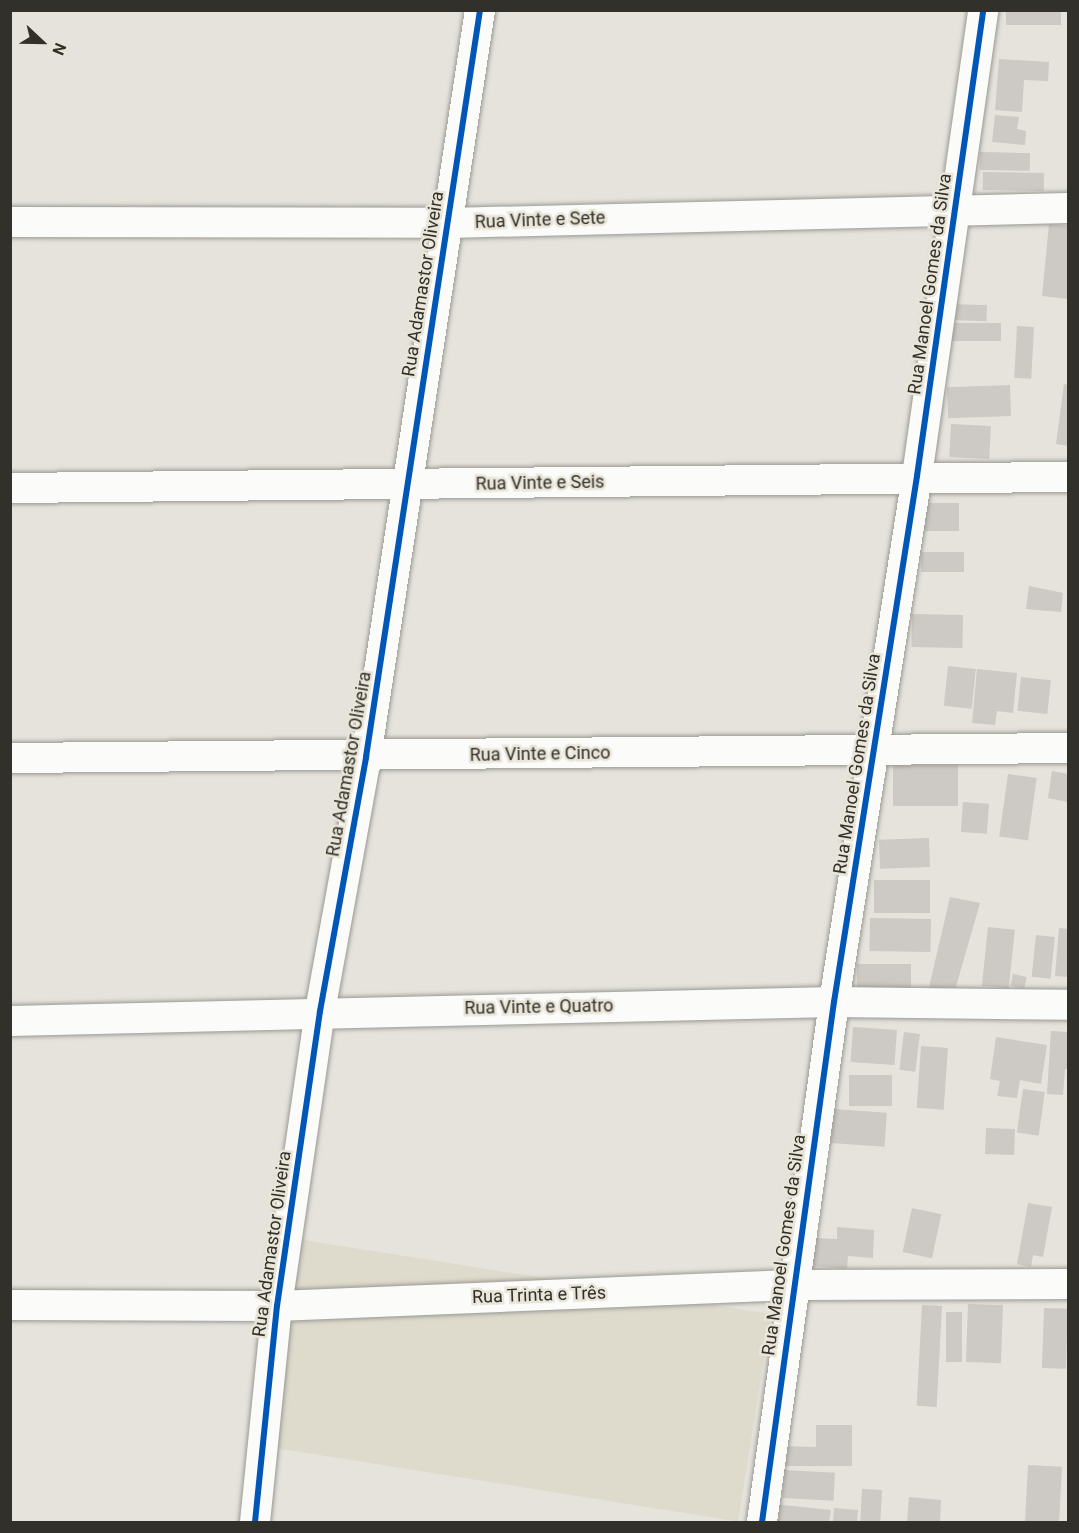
<!DOCTYPE html>
<html>
<head>
<meta charset="utf-8">
<style>
  body { margin:0 }
  #map { position:relative; width:1079px; height:1533px; overflow:hidden; background:#e5e3dc; font-family:Roboto,sans-serif }
  div>[style] { position:absolute }
  .built>* { inset:0; background:#dedbcc; transform-origin:0 0 }
  .building>* { inset:0; background:#cdc9c5; transform-origin:0 0 }
  .roads { filter:drop-shadow(0 0 2px #9a9993) drop-shadow(0 0 2px #9a9993) }
  .street>* { height:30px; margin:-15px; padding:0 15px; transform-origin:15px; border-radius:15px; background:#fbfbfa }
  .cycleway>* { height:6px; margin:-3px; padding:0 3px; transform-origin:3px; border-radius:3px; background:#0057b8 }
  span { translate:-50% -50%; white-space:nowrap; text-align:center; line-height:1.15; -webkit-text-stroke:5px #e9e5d8; paint-order:stroke }
  .street-label { font-size:18px; color:#32302b }
  .frame { position:absolute; inset:0; border:12px solid #32302b; pointer-events:none }
  .north { position:absolute; left:12px; top:12px; width:60px; height:60px; -webkit-text-stroke:4px #e9e5d8; paint-order:stroke; rotate:112deg; font-size:16px; font-weight:700; line-height:24px; text-align:center; color:#32302b }
  .north::after { content:''; display:block; margin:auto; width:21px; height:27px; background:#32302b; clip-path:polygon(50% 0,100% 100%,50% 72%,0 100%) }
</style>
</head>
<body>
<div id="map">
  <div class="built">
    <div style="left:771px;top:1314px;width:210px;height:475px;rotate:99deg"></div>
  </div>
  <div class="building">
    <div style="left:1006px;top:10px;width:55px;height:15px"></div>
    <div style="clip-path:polygon(999px 59px,1049px 62px,1048px 81px,1024px 80px,1022px 112px,995px 110px)"></div>
    <div style="clip-path:polygon(995px 115px,1019px 117px,1017px 129px,1026px 131px,1025px 145px,992px 142px)"></div>
    <div style="left:980px;top:152px;width:50px;height:18px;rotate:1deg"></div>
    <div style="left:983px;top:172px;width:61px;height:18px;rotate:1deg"></div>
    <div style="clip-path:polygon(1049px 224px,1068px 226px,1068px 299px,1042px 296px)"></div>
    <div style="left:954px;top:304px;width:33px;height:16px;rotate:2deg"></div>
    <div style="left:950px;top:323px;width:51px;height:18px"></div>
    <div style="left:1017px;top:326px;width:17px;height:52px;rotate:3deg"></div>
    <div style="clip-path:polygon(1064px 384px,1068px 385px,1068px 446px,1056px 444px)"></div>
    <div style="left:1010px;top:385px;width:31px;height:63px;rotate:88deg"></div>
    <div style="left:951px;top:424px;width:40px;height:33px;rotate:3deg"></div>
    <div style="left:924px;top:503px;width:35px;height:28px"></div>
    <div style="left:964px;top:552px;width:20px;height:43px;rotate:90deg"></div>
    <div style="clip-path:polygon(1029px 586px,1063px 593px,1061px 612px,1026px 609px)"></div>
    <div style="left:912px;top:614px;width:51px;height:33px;rotate:1deg"></div>
    <div style="left:948px;top:666px;width:28px;height:40px;rotate:6deg"></div>
    <div style="clip-path:polygon(977px 669px,1017px 673px,1013px 713px,997px 711px,995px 725px,972px 723px)"></div>
    <div style="left:1021px;top:677px;width:30px;height:34px;rotate:6deg"></div>
    <div style="left:958px;top:765px;width:41px;height:65px;rotate:90deg"></div>
    <div style="clip-path:polygon(1052px 771px,1068px 774px,1068px 802px,1048px 798px)"></div>
    <div style="left:1008px;top:774px;width:29px;height:63px;rotate:8deg"></div>
    <div style="left:963px;top:802px;width:26px;height:30px;rotate:4deg"></div>
    <div style="left:929px;top:838px;width:29px;height:50px;rotate:88deg"></div>
    <div style="left:874px;top:880px;width:56px;height:33px"></div>
    <div style="clip-path:polygon(950px 897px,980px 903px,953px 997px,928px 992px)"></div>
    <div style="left:870px;top:918px;width:61px;height:33px;rotate:1deg"></div>
    <div style="left:988px;top:927px;width:27px;height:59px;rotate:6deg"></div>
    <div style="clip-path:polygon(1059px 928px,1068px 929px,1068px 977px,1055px 976px)"></div>
    <div style="left:1036px;top:935px;width:19px;height:42px;rotate:6deg"></div>
    <div style="left:857px;top:964px;width:54px;height:27px"></div>
    <div style="left:1013px;top:974px;width:14px;height:12px;rotate:12deg"></div>
    <div style="left:853px;top:1027px;width:44px;height:35px;rotate:4deg"></div>
    <div style="clip-path:polygon(1051px 1031px,1067px 1032px,1068px 1069px,1065px 1069px,1063px 1095px,1047px 1094px)"></div>
    <div style="left:904px;top:1032px;width:16px;height:38px;rotate:7deg"></div>
    <div style="clip-path:polygon(996px 1037px,1047px 1045px,1041px 1084px,1020px 1080px,1017px 1098px,997px 1096px,1000px 1081px,990px 1079px)"></div>
    <div style="left:921px;top:1046px;width:27px;height:62px;rotate:4deg"></div>
    <div style="left:849px;top:1075px;width:43px;height:31px"></div>
    <div style="left:1023px;top:1089px;width:22px;height:44px;rotate:8deg"></div>
    <div style="left:833px;top:1109px;width:54px;height:34px;rotate:4deg"></div>
    <div style="left:986px;top:1128px;width:29px;height:26px;rotate:2deg"></div>
    <div style="clip-path:polygon(1028px 1203px,1052px 1207px,1043px 1257px,1033px 1255px,1031px 1267px,1017px 1264px)"></div>
    <div style="left:912px;top:1208px;width:30px;height:45px;rotate:12deg"></div>
    <div style="clip-path:polygon(837px 1227px,874px 1230px,873px 1258px,848px 1256px,847px 1269px,813px 1266px,815px 1238px,837px 1239px)"></div>
    <div style="left:968px;top:1304px;width:35px;height:58px;rotate:2deg"></div>
    <div style="left:922px;top:1305px;width:20px;height:101px;rotate:3deg"></div>
    <div style="left:1044px;top:1308px;width:24px;height:60px;rotate:2deg"></div>
    <div style="left:946px;top:1312px;width:16px;height:50px"></div>
    <div style="clip-path:polygon(816px 1425px,852px 1425px,852px 1466px,783px 1466px,783px 1446px,816px 1447px)"></div>
    <div style="left:1028px;top:1465px;width:34px;height:57px;rotate:3deg"></div>
    <div style="left:784px;top:1470px;width:51px;height:28px;rotate:3deg"></div>
    <div style="left:862px;top:1489px;width:20px;height:33px;rotate:3deg"></div>
    <div style="clip-path:polygon(909px 1497px,941px 1500px,940px 1522px,907px 1522px)"></div>
    <div style="clip-path:polygon(774px 1504px,831px 1510px,829px 1522px,772px 1522px)"></div>
    <div style="clip-path:polygon(834px 1508px,858px 1510px,857px 1522px,833px 1522px)"></div>
  </div>
  <div class="roads">
    <div class="street">
      <div style="left:10px;top:222px;width:438px;rotate:0.1deg"></div>
      <div style="left:448px;top:223px;width:620px;rotate:-1.39deg"></div>
      <div style="left:10px;top:488px;width:1058px;rotate:-0.6deg"></div>
      <div style="left:10px;top:758px;width:1058px;rotate:-0.54deg"></div>
      <div style="left:10px;top:1021px;width:824px;rotate:-1.32deg"></div>
      <div style="left:834px;top:1002px;width:234px;rotate:0.7deg"></div>
      <div style="left:10px;top:1305px;width:267px;rotate:0.2deg"></div>
      <div style="left:277px;top:1306px;width:515px;rotate:-2.34deg"></div>
      <div style="left:792px;top:1285px;width:276px;rotate:-0.2deg"></div>
      <div style="left:255px;top:1522px;width:217px;rotate:-84.2deg"></div>
      <div style="left:277px;top:1306px;width:298px;rotate:-81.7deg"></div>
      <div style="left:320px;top:1011px;width:258px;rotate:-79.7deg"></div>
      <div style="left:366px;top:757px;width:756px;rotate:-81.32deg"></div>
      <div style="left:762px;top:1522px;width:525px;rotate:-82.12deg"></div>
      <div style="left:834px;top:1002px;width:533px;rotate:-81.03deg"></div>
      <div style="left:917px;top:476px;width:471px;rotate:-81.9deg"></div>
    </div>
  </div>
  <div class="cycleway">
    <div style="left:255px;top:1522px;width:217px;rotate:-84.2deg"></div>
    <div style="left:277px;top:1306px;width:298px;rotate:-81.7deg"></div>
    <div style="left:320px;top:1011px;width:258px;rotate:-79.7deg"></div>
    <div style="left:366px;top:757px;width:756px;rotate:-81.32deg"></div>
    <div style="left:762px;top:1522px;width:525px;rotate:-82.12deg"></div>
    <div style="left:834px;top:1002px;width:533px;rotate:-81.03deg"></div>
    <div style="left:917px;top:476px;width:471px;rotate:-81.9deg"></div>
  </div>
  <div class="street-label">
    <span style="left:540px;top:220px;rotate:-2deg">Rua Vinte e Sete</span>
    <span style="left:423px;top:284px;rotate:-81deg">Rua Adamastor Oliveira</span>
    <span style="left:930px;top:284px;rotate:-82deg">Rua Manoel Gomes da Silva</span>
    <span style="left:540px;top:483px;rotate:-1deg">Rua Vinte e Seis</span>
    <span style="left:540px;top:754px;rotate:-1deg">Rua Vinte e Cinco</span>
    <span style="left:349px;top:764px;rotate:-80deg">Rua Adamastor Oliveira</span>
    <span style="left:857px;top:764px;rotate:-81deg">Rua Manoel Gomes da Silva</span>
    <span style="left:539px;top:1007px;rotate:-1deg">Rua Vinte e Quatro</span>
    <span style="left:272px;top:1244px;rotate:-82deg">Rua Adamastor Oliveira</span>
    <span style="left:784px;top:1245px;rotate:-82deg">Rua Manoel Gomes da Silva</span>
    <span style="left:539px;top:1295px;rotate:-2deg">Rua Trinta e Três</span>
  </div>
  <div class="frame"></div>
  <div class="north">N</div>
</div>
</body>
</html>
